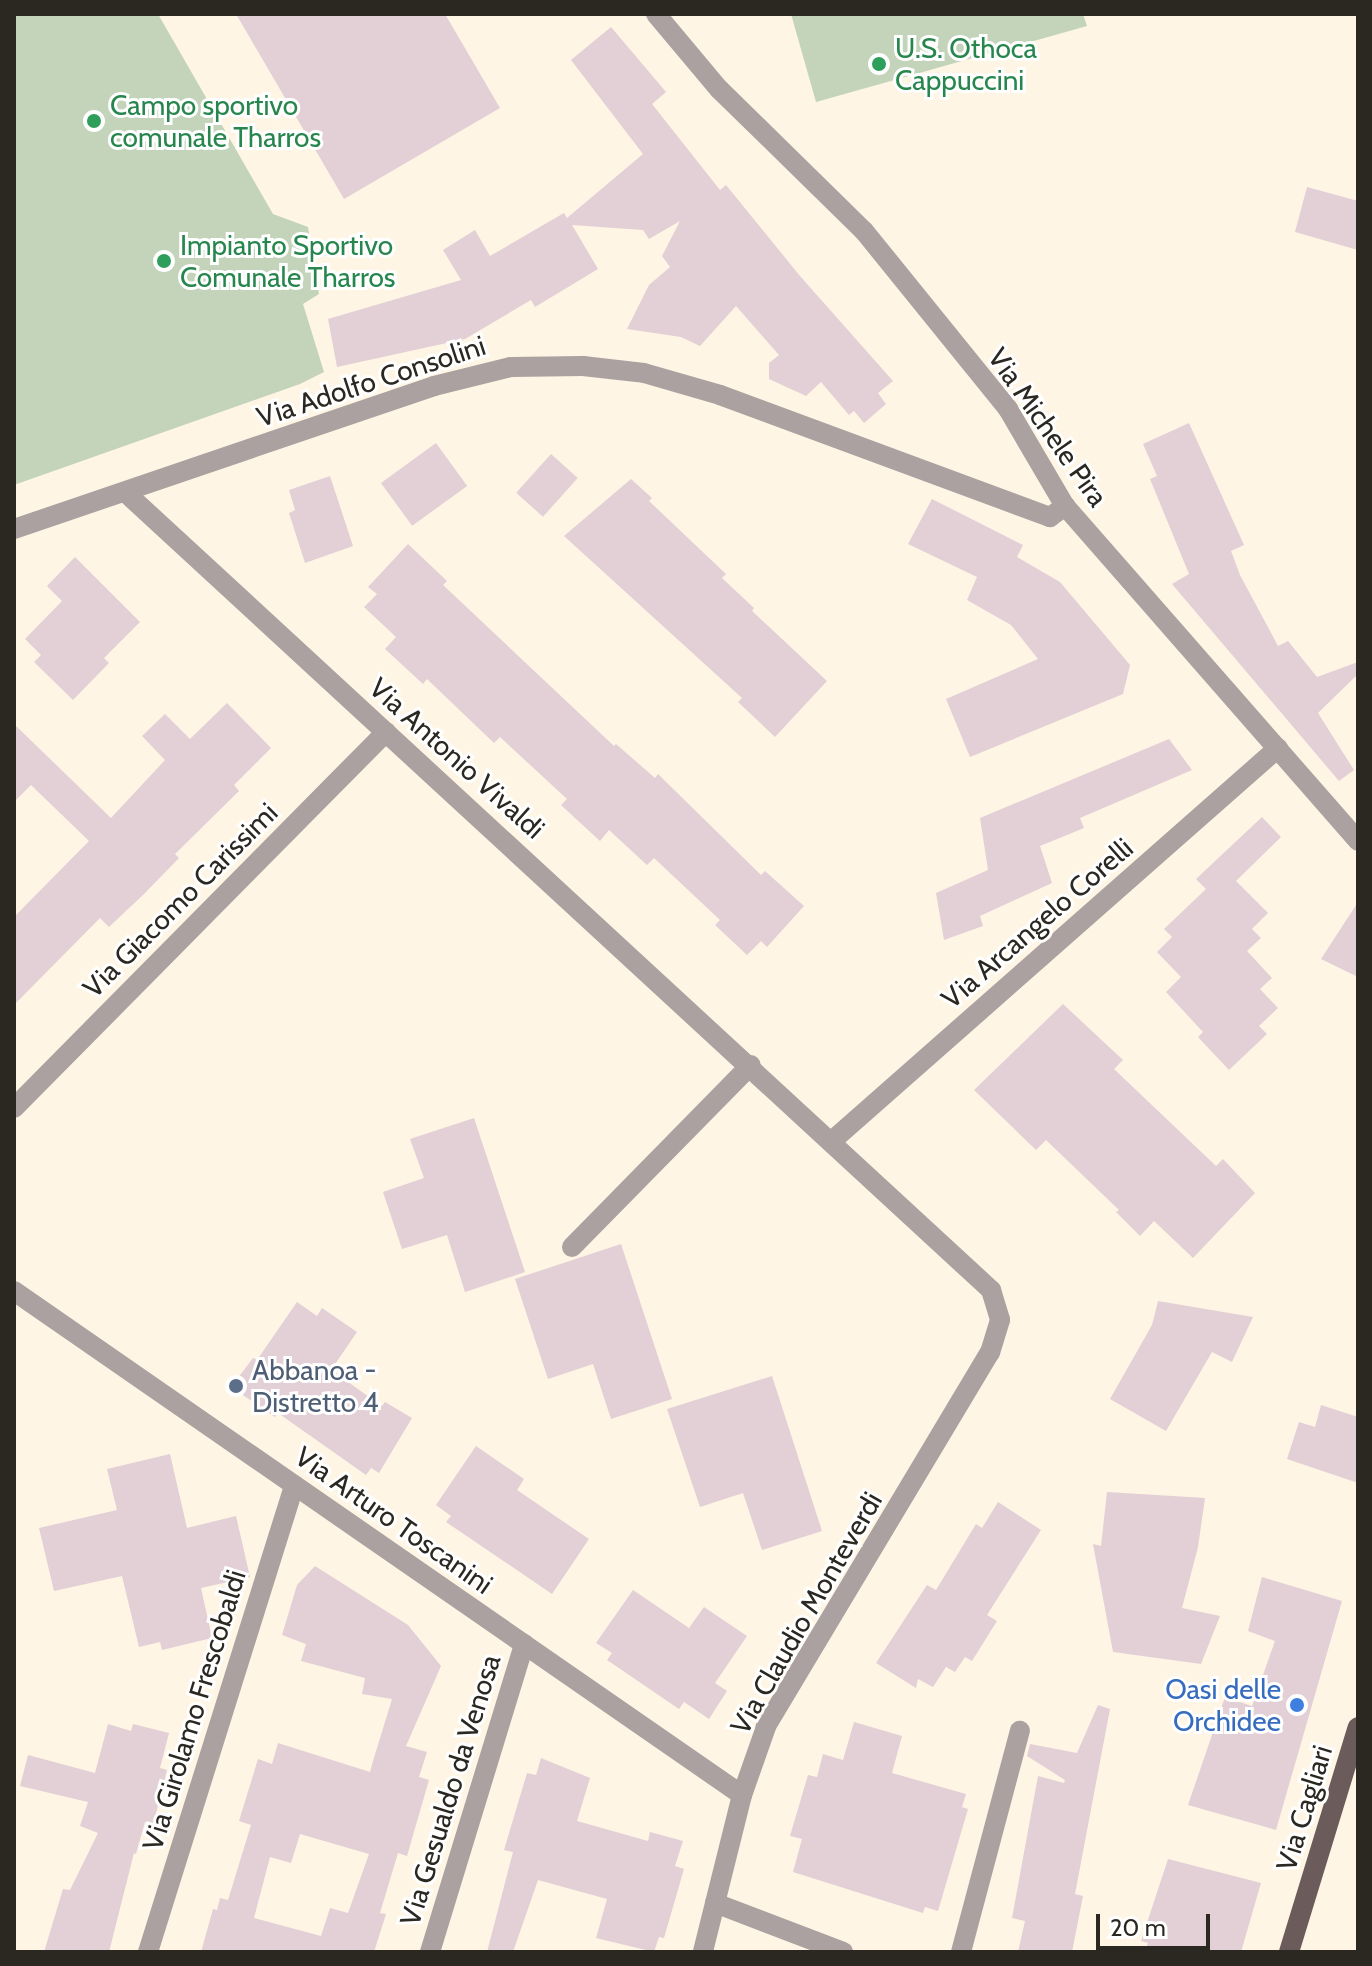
<!DOCTYPE html>
<html>
<head>
<meta charset="utf-8">
<style>
  body { margin:0 }
  #map { position:relative; width:1372px; height:1966px; overflow:hidden; background:#fef5e4; font-family:Cabin,sans-serif }
  div>[style] { position:absolute }
  .green>* { inset:0; background:#c3d4ba }
  .building>* { inset:0; background:#e3cfd6; transform-origin:0 0 }
  .minor>* { height:20px; margin:-10px; padding:0 10px; transform-origin:10px; border-radius:10px; background:#aaa1a0 }
  .major>* { height:20px; margin:-10px; padding:0 10px; transform-origin:10px; border-radius:10px; background:#6b5c5b }
  .dots>* { width:22px; height:22px; translate:-50% -50%; box-sizing:border-box; border:4px solid #fff; border-radius:50% }
  span { translate:-50% -50%; white-space:nowrap; text-align:center; line-height:1.15; -webkit-text-stroke:6px #fff; paint-order:stroke }
  .leisure-label { font-size:28px; color:#27864d }
  .left { translate:0 -50%; text-align:left }
  .street-label { font-size:28px; color:#2b2822 }
  .service-label { font-size:28px; color:#4e5e75 }
  .shop-label { font-size:28px; color:#366cbe }
  .right { translate:-100% -50%; text-align:right }
  .frame { position:absolute; inset:0; border:16px solid #2b2822; pointer-events:none }
  .scale { position:absolute; left:1096px; top:1914px; width:114px; height:36px; box-sizing:border-box; border:4px solid #2b2822; border-top:0; padding-left:10px; font-size:24px; line-height:28px; white-space:nowrap; color:#2b2822; -webkit-text-stroke:6px #fff; paint-order:stroke }
</style>
</head>
<body>
<div id="map">
  <div class="green">
    <div style="clip-path:polygon(14px 14px,158px 14px,273px 214px,308px 227px,319px 294px,303px 304px,324px 372px,300px 384px,14px 485px)"></div>
    <div style="clip-path:polygon(791px 14px,1083px 14px,1087px 26px,816px 102px)"></div>
  </div>
  <div class="building">
    <div style="clip-path:polygon(236px 14px,445px 14px,500px 108px,344px 199px)"></div>
    <div style="clip-path:polygon(611px 27px,666px 92px,652px 104px,720px 190px,726px 185px,800px 276px,893px 381px,878px 393px,886px 404px,864px 423px,854px 411px,849px 415px,821px 382px,806px 396px,769px 379px,769px 363px,779px 355px,736px 306px,700px 346px,681px 337px,627px 329px,649px 285px,670px 267px,662px 256px,680px 221px,649px 239px,643px 230px,572px 225px,598px 269px,535px 307px,531px 300px,465px 339px,337px 367px,328px 319px,461px 280px,443px 250px,475px 230px,490px 256px,564px 213px,567px 218px,643px 154px,571px 60px)"></div>
    <div style="clip-path:polygon(1307px 187px,1358px 201px,1358px 250px,1295px 232px)"></div>
    <div style="clip-path:polygon(1189px 423px,1244px 545px,1231px 551px,1240px 575px,1278px 646px,1288px 641px,1317px 677px,1358px 662px,1358px 674px,1318px 713px,1354px 770px,1339px 781px,1172px 584px,1189px 574px,1150px 479px,1157px 476px,1143px 444px)"></div>
    <div style="left:436px;top:443px;width:53px;height:68px;rotate:54deg"></div>
    <div style="left:551px;top:454px;width:36px;height:52px;rotate:42deg"></div>
    <div style="clip-path:polygon(330px 476px,353px 546px,305px 563px,289px 513px,295px 510px,289px 490px)"></div>
    <div style="clip-path:polygon(631px 479px,652px 498px,649px 501px,726px 574px,722px 578px,754px 608px,752px 611px,827px 681px,775px 737px,738px 702px,742px 698px,564px 536px)"></div>
    <div style="clip-path:polygon(932px 499px,1023px 545px,1017px 557px,1060px 582px,1130px 665px,1123px 694px,970px 757px,946px 699px,1038px 659px,1011px 625px,967px 600px,977px 577px,908px 544px)"></div>
    <div style="clip-path:polygon(408px 544px,447px 581px,443px 585px,614px 746px,616px 744px,655px 778px,658px 774px,761px 875px,765px 871px,804px 906px,767px 947px,761px 941px,747px 955px,715px 925px,720px 920px,654px 858px,647px 865px,609px 830px,600px 841px,561px 805px,567px 799px,500px 737px,494px 743px,427px 679px,423px 684px,385px 649px,396px 637px,364px 607px,377px 594px,368px 587px)"></div>
    <div style="clip-path:polygon(75px 557px,140px 622px,104px 658px,109px 663px,73px 700px,34px 662px,41px 655px,25px 639px,62px 601px,47px 586px)"></div>
    <div style="clip-path:polygon(227px 703px,271px 748px,234px 785px,239px 791px,175px 854px,179px 858px,144px 894px,109px 927px,100px 918px,14px 1005px,14px 917px,89px 841px,31px 785px,14px 802px,14px 724px,111px 818px,165px 760px,142px 736px,165px 714px,190px 739px)"></div>
    <div style="clip-path:polygon(1169px 739px,1192px 770px,1080px 818px,1084px 828px,1040px 846px,1052px 883px,980px 916px,983px 926px,944px 940px,936px 893px,988px 870px,980px 818px)"></div>
    <div style="clip-path:polygon(1262px 817px,1281px 837px,1236px 881px,1268px 913px,1252px 929px,1261px 938px,1247px 951px,1272px 978px,1260px 989px,1278px 1008px,1259px 1026px,1267px 1034px,1229px 1070px,1198px 1037px,1203px 1032px,1166px 992px,1181px 977px,1157px 952px,1172px 937px,1164px 929px,1206px 889px,1196px 879px)"></div>
    <div style="clip-path:polygon(1358px 902px,1358px 977px,1321px 959px)"></div>
    <div style="clip-path:polygon(1063px 1004px,1123px 1060px,1114px 1069px,1216px 1166px,1223px 1159px,1255px 1193px,1193px 1258px,1154px 1221px,1140px 1236px,1116px 1212px,1119px 1210px,1046px 1140px,1036px 1150px,974px 1090px)"></div>
    <div style="clip-path:polygon(474px 1118px,525px 1272px,465px 1292px,447px 1235px,402px 1249px,383px 1192px,424px 1178px,410px 1139px)"></div>
    <div style="clip-path:polygon(621px 1244px,672px 1399px,611px 1419px,593px 1364px,548px 1379px,515px 1279px)"></div>
    <div style="clip-path:polygon(1158px 1301px,1253px 1317px,1232px 1362px,1212px 1352px,1166px 1431px,1110px 1399px,1152px 1325px)"></div>
    <div style="clip-path:polygon(297px 1302px,317px 1316px,322px 1308px,357px 1332px,331px 1370px,382px 1406px,385px 1402px,412px 1418px,379px 1473px,371px 1468px,366px 1475px,278px 1413px,275px 1417px,231px 1387px,253px 1358px,257px 1360px)"></div>
    <div style="clip-path:polygon(772px 1376px,822px 1531px,762px 1550px,743px 1493px,700px 1507px,667px 1409px)"></div>
    <div style="clip-path:polygon(1321px 1405px,1358px 1417px,1358px 1483px,1287px 1459px,1299px 1422px,1315px 1427px)"></div>
    <div style="clip-path:polygon(476px 1446px,524px 1479px,517px 1490px,589px 1539px,552px 1594px,446px 1522px,451px 1516px,436px 1505px)"></div>
    <div style="clip-path:polygon(170px 1454px,187px 1528px,236px 1516px,250px 1577px,201px 1588px,212px 1638px,162px 1650px,160px 1642px,139px 1647px,122px 1576px,54px 1591px,39px 1528px,117px 1510px,107px 1469px)"></div>
    <div style="clip-path:polygon(1107px 1492px,1205px 1498px,1198px 1547px,1182px 1608px,1220px 1616px,1201px 1664px,1113px 1652px,1093px 1544px,1101px 1546px)"></div>
    <div style="clip-path:polygon(998px 1502px,1041px 1530px,987px 1615px,997px 1621px,972px 1661px,965px 1657px,955px 1672px,946px 1667px,933px 1687px,918px 1679px,916px 1688px,876px 1663px,927px 1585px,936px 1590px,976px 1524px,982px 1528px)"></div>
    <div style="clip-path:polygon(evenodd,315px 1566px,408px 1625px,441px 1666px,406px 1746px,427px 1752px,419px 1777px,429px 1780px,407px 1856px,398px 1853px,380px 1913px,386px 1914px,374px 1952px,201px 1952px,213px 1909px,217px 1910px,220px 1898px,228px 1900px,251px 1825px,239px 1821px,258px 1759px,272px 1764px,278px 1743px,370px 1772px,373px 1761px,392px 1699px,362px 1694px,365px 1678px,301px 1661px,306px 1644px,282px 1635px,297px 1585px,315px 1566px,300px 1834px,369px 1854px,348px 1913px,330px 1908px,321px 1936px,254px 1918px,270px 1857px,291px 1863px,300px 1834px)"></div>
    <div style="clip-path:polygon(1262px 1577px,1342px 1601px,1276px 1830px,1188px 1805px,1225px 1697px,1252px 1706px,1275px 1641px,1248px 1631px)"></div>
    <div style="clip-path:polygon(633px 1590px,689px 1628px,704px 1607px,747px 1636px,715px 1683px,727px 1691px,709px 1719px,684px 1702px,679px 1709px,607px 1660px,612px 1653px,596px 1643px)"></div>
    <div style="clip-path:polygon(1098px 1705px,1110px 1709px,1075px 1894px,1083px 1896px,1072px 1952px,1018px 1952px,1025px 1921px,1012px 1918px,1038px 1776px,1064px 1783px,1065px 1780px,1027px 1756px,1030px 1744px,1077px 1753px)"></div>
    <div style="clip-path:polygon(854px 1722px,902px 1736px,892px 1773px,966px 1794px,962px 1807px,968px 1809px,938px 1911px,925px 1907px,923px 1913px,793px 1872px,802px 1839px,790px 1836px,808px 1775px,817px 1777px,823px 1754px,843px 1760px)"></div>
    <div style="clip-path:polygon(108px 1724px,131px 1731px,133px 1724px,169px 1733px,160px 1768px,167px 1770px,153px 1825px,145px 1822px,136px 1854px,134px 1853px,109px 1952px,44px 1952px,63px 1889px,70px 1890px,98px 1833px,80px 1826px,88px 1802px,20px 1786px,28px 1755px,95px 1773px)"></div>
    <div style="clip-path:polygon(541px 1758px,590px 1778px,577px 1821px,648px 1841px,650px 1832px,683px 1841px,675px 1866px,684px 1869px,664px 1938px,659px 1937px,654px 1952px,596px 1938px,607px 1899px,538px 1880px,513px 1952px,487px 1952px,513px 1852px,504px 1850px,527px 1773px,536px 1775px)"></div>
    <div style="clip-path:polygon(1168px 1859px,1261px 1883px,1241px 1952px,1144px 1952px,1148px 1943px,1141px 1941px)"></div>
  </div>
  <div class="minor">
    <div style="left:656px;top:14px;width:98px;rotate:50deg"></div>
    <div style="left:719px;top:89px;width:203px;rotate:44.4deg"></div>
    <div style="left:864px;top:231px;width:229px;rotate:51deg"></div>
    <div style="left:1008px;top:409px;width:113px;rotate:59.6deg"></div>
    <div style="left:1065px;top:506px;width:445px;rotate:48.8deg"></div>
    <div style="left:125px;top:492px;width:1178px;rotate:42.66deg"></div>
    <div style="left:991px;top:1290px;width:31px;rotate:73deg"></div>
    <div style="left:1000px;top:1320px;width:34px;rotate:107deg"></div>
    <div style="left:990px;top:1352px;width:437px;rotate:120.9deg"></div>
    <div style="left:766px;top:1727px;width:72px;rotate:109.4deg"></div>
    <div style="left:742px;top:1795px;width:162px;rotate:104deg"></div>
    <div style="left:14px;top:529px;width:444px;rotate:-18.8deg"></div>
    <div style="left:434px;top:386px;width:79px;rotate:-13.9deg"></div>
    <div style="left:511px;top:367px;width:72px;rotate:-0.8deg"></div>
    <div style="left:583px;top:366px;width:61px;rotate:6.5deg"></div>
    <div style="left:644px;top:373px;width:79px;rotate:16.1deg"></div>
    <div style="left:720px;top:395px;width:352px;rotate:20.3deg"></div>
    <div style="left:1050px;top:517px;width:19px;rotate:-36deg"></div>
    <div style="left:14px;top:1108px;width:529px;rotate:-45.31deg"></div>
    <div style="left:833px;top:1140px;width:593px;rotate:-41.38deg"></div>
    <div style="left:572px;top:1247px;width:255px;rotate:-45.5deg"></div>
    <div style="left:14px;top:1291px;width:885px;rotate:34.7deg"></div>
    <div style="left:715px;top:1903px;width:137px;rotate:20.9deg"></div>
    <div style="left:148px;top:1952px;width:489px;rotate:-72.6deg"></div>
    <div style="left:430px;top:1952px;width:322px;rotate:-73deg"></div>
    <div style="left:961px;top:1952px;width:229px;rotate:-75.1deg"></div>
  </div>
  <div class="major">
    <div style="left:1289px;top:1952px;width:235px;rotate:-73deg"></div>
  </div>
  <div class="dots">
    <div style="left:879px;top:64px;background:#2e9e5b"></div>
    <div style="left:94px;top:121px;background:#2e9e5b"></div>
    <div style="left:164px;top:261px;background:#2e9e5b"></div>
    <div style="left:236px;top:1386px;background:#5c6f8a"></div>
    <div style="left:1297px;top:1705px;background:#3f7fe0"></div>
  </div>
  <div class="leisure-label">
    <span class="left" style="left:895px;top:64px">U.S. Othoca<br>Cappuccini</span>
    <span class="left" style="left:110px;top:121px">Campo sportivo<br>comunale Tharros</span>
    <span class="left" style="left:180px;top:261px">Impianto Sportivo<br>Comunale Tharros</span>
  </div>
  <div class="street-label">
    <span style="left:371px;top:381px;rotate:-18deg">Via Adolfo Consolini</span>
    <span style="left:1048px;top:427px;rotate:55deg">Via Michele Pira</span>
    <span style="left:457px;top:758px;rotate:42deg">Via Antonio Vivaldi</span>
    <span style="left:180px;top:900px;rotate:-45deg">Via Giacomo Carissimi</span>
    <span style="left:1037px;top:923px;rotate:-41deg">Via Arcangelo Corelli</span>
    <span style="left:394px;top:1520px;rotate:35deg">Via Arturo Toscanini</span>
    <span style="left:806px;top:1613px;rotate:-60deg">Via Claudio Monteverdi</span>
    <span style="left:194px;top:1710px;rotate:-73deg">Via Girolamo Frescobaldi</span>
    <span style="left:450px;top:1790px;rotate:-73deg">Via Gesualdo da Venosa</span>
    <span style="left:1304px;top:1808px;rotate:-73deg">Via Cagliari</span>
  </div>
  <div class="service-label">
    <span class="left" style="left:252px;top:1386px">Abbanoa -<br>Distretto 4</span>
  </div>
  <div class="shop-label">
    <span class="right" style="left:1281px;top:1705px">Oasi delle<br>Orchidee</span>
  </div>
  <div class="frame"></div>
  <div class="scale">20 m</div>
</div>
</body>
</html>
